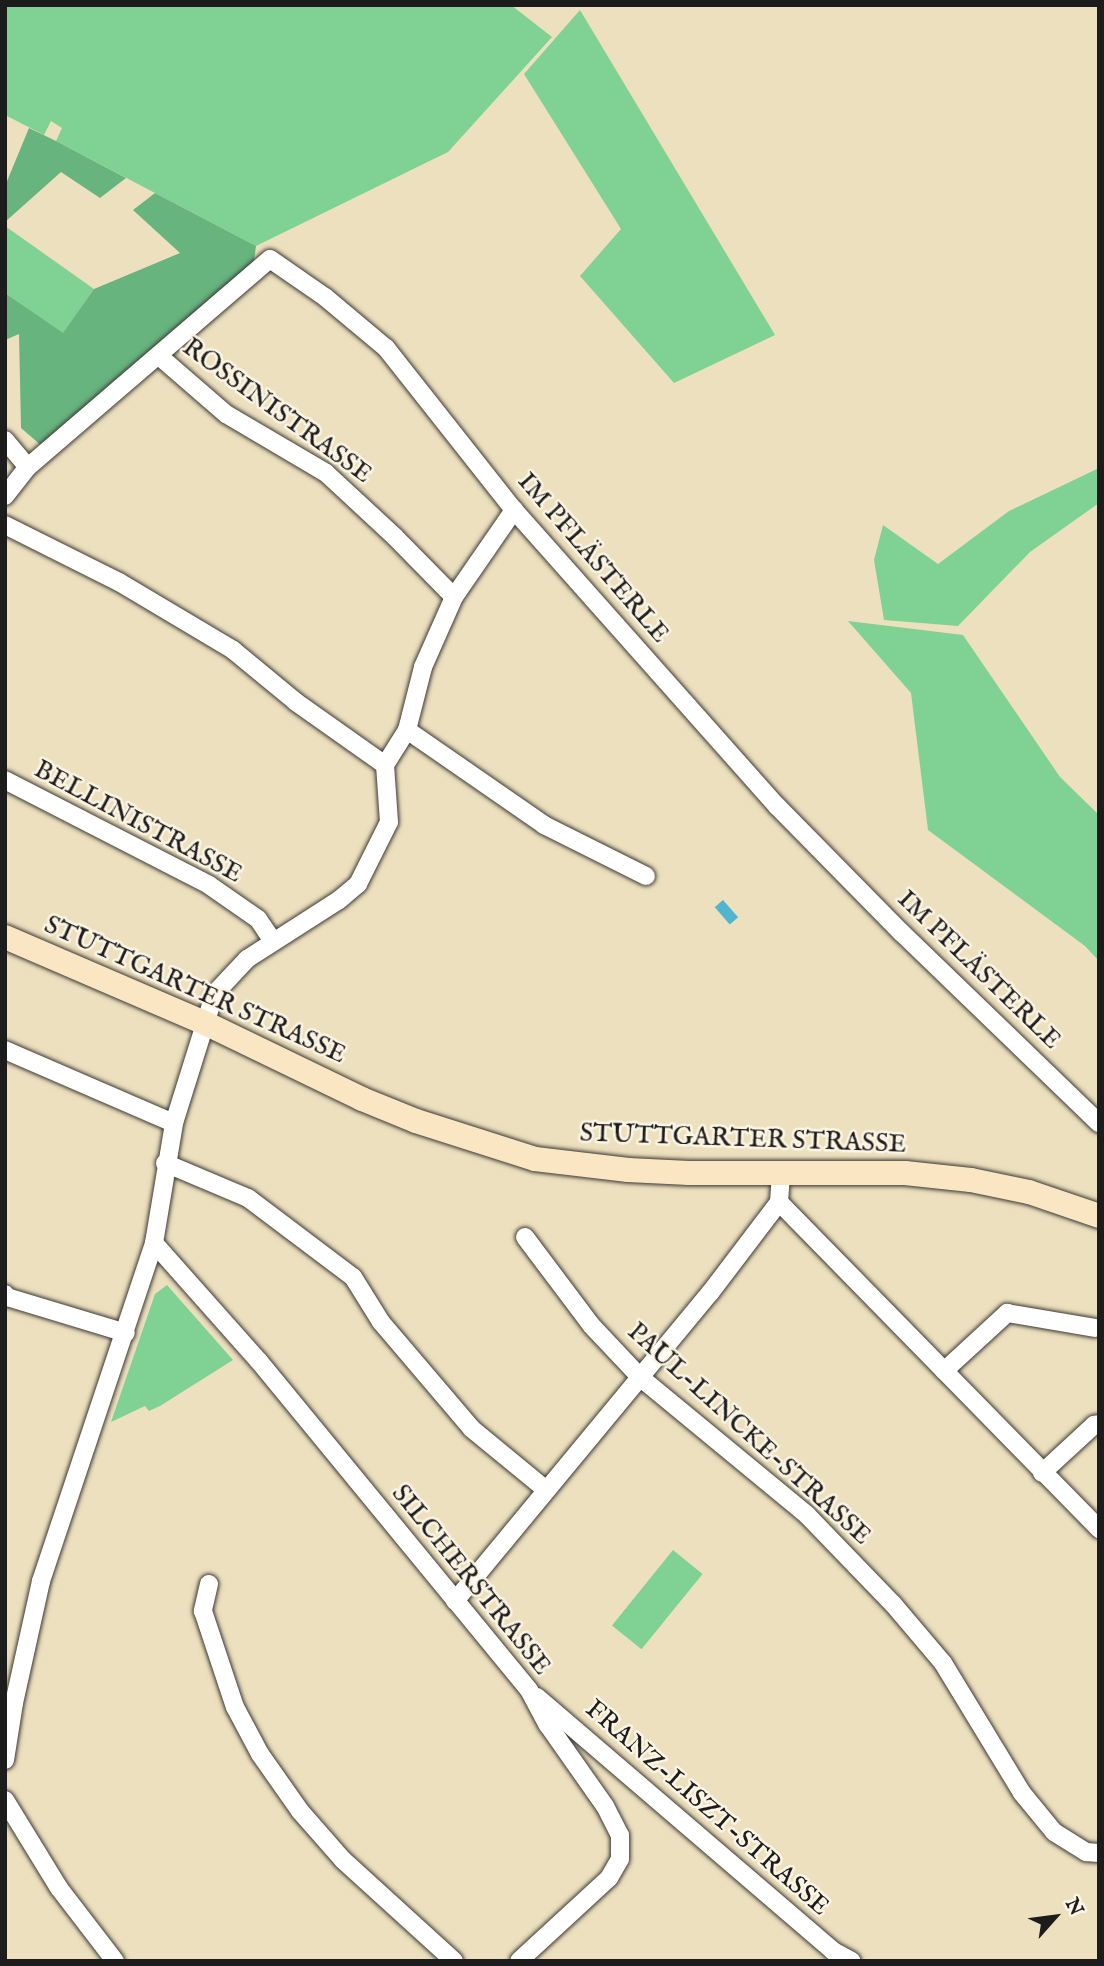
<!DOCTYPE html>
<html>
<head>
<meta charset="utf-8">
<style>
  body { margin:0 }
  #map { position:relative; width:1104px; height:1966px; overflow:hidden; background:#ede0be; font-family:"IM FELL English",serif }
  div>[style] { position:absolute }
  .green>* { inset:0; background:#7fd294; transform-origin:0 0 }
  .forest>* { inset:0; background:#67b47e }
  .water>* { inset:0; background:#51b5cf; transform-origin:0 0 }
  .roads { filter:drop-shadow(0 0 2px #3b3934) drop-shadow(0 0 2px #3b3934) }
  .minor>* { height:18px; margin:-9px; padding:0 9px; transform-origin:9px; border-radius:9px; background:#fff }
  .secondary>* { height:24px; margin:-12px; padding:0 12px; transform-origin:12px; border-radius:12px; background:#fbe6c3 }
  span { translate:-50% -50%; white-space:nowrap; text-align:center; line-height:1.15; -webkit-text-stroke:5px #fcf5e5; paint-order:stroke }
  .street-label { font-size:26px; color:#1c1c1c }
  .frame { position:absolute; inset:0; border:7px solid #1c1c1c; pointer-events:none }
  .north { position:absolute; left:1020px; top:1882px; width:70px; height:70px; -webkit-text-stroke:5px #fcf5e5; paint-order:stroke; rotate:62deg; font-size:19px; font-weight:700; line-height:28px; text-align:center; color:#1c1c1c }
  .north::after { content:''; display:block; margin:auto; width:24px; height:32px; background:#1c1c1c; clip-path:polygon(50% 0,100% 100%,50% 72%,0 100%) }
</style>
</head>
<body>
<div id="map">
  <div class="green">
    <div style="clip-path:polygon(5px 5px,511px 5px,552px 37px,448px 152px,256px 246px,56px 141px,62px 128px,51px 121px,44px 135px,5px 115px)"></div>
    <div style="clip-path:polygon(580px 10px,775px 335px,674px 383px,580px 276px,621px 229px,524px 74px)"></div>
    <div style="clip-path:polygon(5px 226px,94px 289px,63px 334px,5px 293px)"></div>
    <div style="clip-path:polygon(1099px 468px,1099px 503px,1030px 552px,958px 626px,884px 620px,874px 560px,883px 525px,938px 564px,1009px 511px)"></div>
    <div style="clip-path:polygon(848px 621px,963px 635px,1060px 777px,1099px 815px,1099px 961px,1085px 946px,928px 830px,911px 693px)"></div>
    <div style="clip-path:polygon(167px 1285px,233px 1360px,160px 1406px,149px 1411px,145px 1406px,111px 1422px,155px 1294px)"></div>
    <div style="left:673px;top:1550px;width:38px;height:97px;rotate:39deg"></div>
  </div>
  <div class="forest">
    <div style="clip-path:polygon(29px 128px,56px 141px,126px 178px,100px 198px,61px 172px,5px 222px,5px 186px)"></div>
    <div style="clip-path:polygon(155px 193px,256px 246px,253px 268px,43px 447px,21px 428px,19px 334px,5px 340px,5px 293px,63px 333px,94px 289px,180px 253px,133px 210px)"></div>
  </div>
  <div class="water">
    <div style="left:723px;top:900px;width:23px;height:11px;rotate:49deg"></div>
  </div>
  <div class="roads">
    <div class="minor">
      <div style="left:159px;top:356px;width:89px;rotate:40.9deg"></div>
      <div style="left:226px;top:414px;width:116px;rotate:30.5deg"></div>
      <div style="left:326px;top:473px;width:94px;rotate:42.8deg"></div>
      <div style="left:395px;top:537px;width:84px;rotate:45.5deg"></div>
      <div style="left:5px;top:440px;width:35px;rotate:50deg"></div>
      <div style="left:5px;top:496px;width:37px;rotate:-52deg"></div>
      <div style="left:28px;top:467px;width:319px;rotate:-40.7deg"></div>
      <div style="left:270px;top:259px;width:67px;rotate:34.6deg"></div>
      <div style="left:325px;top:297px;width:80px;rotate:39.9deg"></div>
      <div style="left:386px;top:348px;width:206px;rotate:51.7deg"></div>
      <div style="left:514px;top:510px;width:396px;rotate:48.4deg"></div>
      <div style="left:777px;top:806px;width:178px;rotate:45.5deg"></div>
      <div style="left:902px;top:933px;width:274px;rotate:44deg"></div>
      <div style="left:5px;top:525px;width:127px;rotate:26.6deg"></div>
      <div style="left:119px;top:582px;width:133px;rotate:30.8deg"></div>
      <div style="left:233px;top:650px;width:82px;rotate:39.5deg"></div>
      <div style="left:296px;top:702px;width:109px;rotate:35.3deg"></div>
      <div style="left:407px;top:730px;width:167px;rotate:34.7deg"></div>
      <div style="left:544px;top:825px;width:114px;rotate:26.6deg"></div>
      <div style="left:5px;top:780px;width:229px;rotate:27.2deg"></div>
      <div style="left:209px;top:885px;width:60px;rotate:34.8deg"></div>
      <div style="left:258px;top:919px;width:27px;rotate:56deg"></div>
      <div style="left:5px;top:1050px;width:184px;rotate:23.4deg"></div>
      <div style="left:165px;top:1163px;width:90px;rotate:22.9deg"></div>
      <div style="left:248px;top:1198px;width:131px;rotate:37deg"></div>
      <div style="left:353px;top:1277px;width:53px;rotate:58.1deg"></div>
      <div style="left:381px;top:1322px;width:140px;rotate:49.6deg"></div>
      <div style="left:472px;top:1429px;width:94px;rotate:39.4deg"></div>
      <div style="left:779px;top:1202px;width:458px;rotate:45.6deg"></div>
      <div style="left:525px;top:1237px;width:110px;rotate:53.1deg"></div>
      <div style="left:591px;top:1325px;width:73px;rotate:46.7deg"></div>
      <div style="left:641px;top:1378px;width:215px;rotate:39.5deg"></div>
      <div style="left:807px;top:1515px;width:124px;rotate:46deg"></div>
      <div style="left:893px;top:1604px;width:77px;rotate:49.7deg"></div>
      <div style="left:943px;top:1663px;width:152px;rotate:58.7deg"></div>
      <div style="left:1022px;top:1793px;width:50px;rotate:50.6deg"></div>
      <div style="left:1054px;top:1832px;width:38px;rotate:32deg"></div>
      <div style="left:1086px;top:1852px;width:13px;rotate:4deg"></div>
      <div style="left:154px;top:1243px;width:157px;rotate:48.4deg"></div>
      <div style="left:258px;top:1360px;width:427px;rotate:50.6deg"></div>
      <div style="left:529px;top:1690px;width:40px;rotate:62deg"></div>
      <div style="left:548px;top:1725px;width:99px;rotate:54.9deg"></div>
      <div style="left:605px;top:1806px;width:33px;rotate:63deg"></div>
      <div style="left:620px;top:1835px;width:24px;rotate:90deg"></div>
      <div style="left:620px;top:1859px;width:22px;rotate:120deg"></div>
      <div style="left:609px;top:1878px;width:122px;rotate:137.3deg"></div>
      <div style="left:5px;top:1294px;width:4px;rotate:56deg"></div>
      <div style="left:7px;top:1297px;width:124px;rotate:16.8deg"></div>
      <div style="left:944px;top:1371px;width:86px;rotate:-42.6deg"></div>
      <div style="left:1007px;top:1313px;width:89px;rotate:9.7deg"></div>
      <div style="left:1042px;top:1473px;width:71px;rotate:-42.7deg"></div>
      <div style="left:1094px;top:1425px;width:5px;rotate:-11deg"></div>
      <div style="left:209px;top:1584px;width:28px;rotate:103deg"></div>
      <div style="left:203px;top:1611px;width:101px;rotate:71.6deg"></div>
      <div style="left:235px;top:1707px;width:53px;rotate:62deg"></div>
      <div style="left:260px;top:1754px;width:70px;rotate:54.9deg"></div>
      <div style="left:300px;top:1811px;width:65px;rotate:48.7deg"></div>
      <div style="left:343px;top:1860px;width:150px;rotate:42.3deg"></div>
      <div style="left:455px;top:1601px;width:400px;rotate:-50.4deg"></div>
      <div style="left:710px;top:1293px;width:114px;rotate:-52.8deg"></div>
      <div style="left:779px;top:1202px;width:28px;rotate:-86deg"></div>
      <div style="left:537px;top:1697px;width:390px;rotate:40.6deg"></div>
      <div style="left:833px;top:1951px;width:21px;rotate:28deg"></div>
      <div style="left:5px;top:1760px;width:58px;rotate:-81deg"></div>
      <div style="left:14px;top:1703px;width:125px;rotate:-77.5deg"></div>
      <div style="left:41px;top:1581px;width:356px;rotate:-71.5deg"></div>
      <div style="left:154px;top:1243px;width:122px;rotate:-80.5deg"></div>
      <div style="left:174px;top:1123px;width:127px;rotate:-72.6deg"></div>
      <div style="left:212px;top:1002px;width:15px;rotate:-62deg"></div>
      <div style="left:219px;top:989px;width:41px;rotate:-47deg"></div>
      <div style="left:247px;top:959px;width:109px;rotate:-32.7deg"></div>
      <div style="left:339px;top:900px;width:25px;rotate:-40deg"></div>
      <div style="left:358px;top:884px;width:69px;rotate:-63.4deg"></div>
      <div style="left:389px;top:822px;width:57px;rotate:-94deg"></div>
      <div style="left:385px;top:765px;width:41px;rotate:-57.8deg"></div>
      <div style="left:407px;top:730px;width:65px;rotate:-75.7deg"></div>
      <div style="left:423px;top:667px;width:77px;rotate:-66.1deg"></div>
      <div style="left:454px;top:597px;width:106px;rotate:-55.4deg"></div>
      <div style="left:5px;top:1800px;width:103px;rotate:58.5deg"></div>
      <div style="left:59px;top:1888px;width:92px;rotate:52.5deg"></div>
    </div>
    <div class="secondary">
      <div style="left:5px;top:937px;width:218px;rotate:23.3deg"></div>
      <div style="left:205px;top:1023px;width:174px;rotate:25.8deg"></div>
      <div style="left:362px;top:1099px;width:58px;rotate:22.2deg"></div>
      <div style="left:416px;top:1121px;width:125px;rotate:17.7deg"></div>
      <div style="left:535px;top:1159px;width:94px;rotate:6.7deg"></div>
      <div style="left:628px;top:1170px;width:61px;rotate:2.8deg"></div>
      <div style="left:689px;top:1173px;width:216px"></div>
      <div style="left:905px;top:1173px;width:66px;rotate:6.1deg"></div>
      <div style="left:971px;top:1180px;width:59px;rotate:11.7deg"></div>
      <div style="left:1029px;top:1192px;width:74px;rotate:18.9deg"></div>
    </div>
  </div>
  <div class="street-label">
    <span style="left:277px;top:411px;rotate:36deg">ROSSINISTRASSE</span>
    <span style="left:593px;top:558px;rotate:49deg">IM PFLÄSTERLE</span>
    <span style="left:138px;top:822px;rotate:28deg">BELLINISTRASSE</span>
    <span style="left:979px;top:970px;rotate:44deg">IM PFLÄSTERLE</span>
    <span style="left:195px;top:990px;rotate:24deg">STUTTGARTER STRASSE</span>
    <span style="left:743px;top:1139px;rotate:2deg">STUTTGARTER STRASSE</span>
    <span style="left:749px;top:1434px;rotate:42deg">PAUL-LINCKE-STRASSE</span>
    <span style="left:471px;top:1580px;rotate:51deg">SILCHERSTRASSE</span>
    <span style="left:707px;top:1808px;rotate:41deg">FRANZ-LISZT-STRASSE</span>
  </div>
  <div class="frame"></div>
  <div class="north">N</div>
</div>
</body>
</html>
